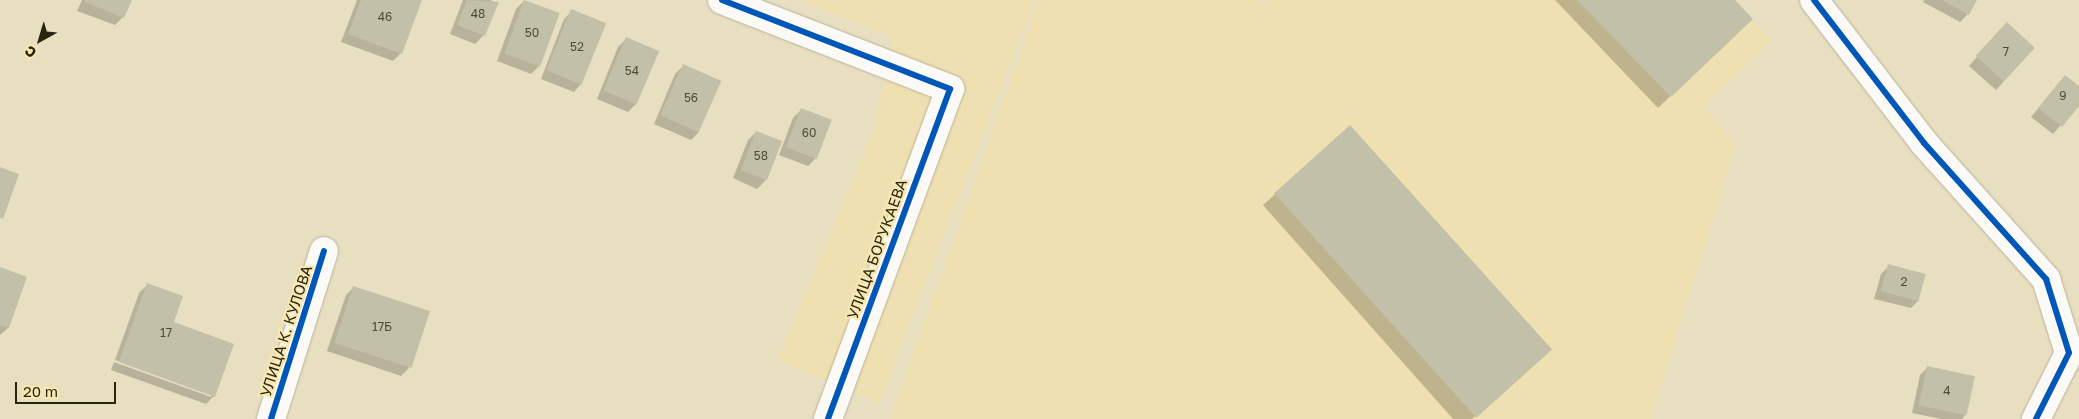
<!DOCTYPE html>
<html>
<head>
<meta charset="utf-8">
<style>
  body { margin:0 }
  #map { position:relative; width:2079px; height:419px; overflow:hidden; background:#e8dfc1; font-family:"Golos Text",sans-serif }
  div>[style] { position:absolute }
  .built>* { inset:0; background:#eee0b0 }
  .shadow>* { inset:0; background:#0003 }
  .building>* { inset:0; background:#c3c0a9; transform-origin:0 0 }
  .roads { filter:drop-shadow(0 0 1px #bab29b) drop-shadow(0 0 1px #bab29b) }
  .street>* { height:28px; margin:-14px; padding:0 14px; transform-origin:14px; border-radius:14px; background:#fcfaf6 }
  .cycleway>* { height:6px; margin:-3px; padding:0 3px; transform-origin:3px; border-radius:3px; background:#0057b8 }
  span { translate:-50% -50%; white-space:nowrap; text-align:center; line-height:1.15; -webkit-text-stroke:4.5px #f7e8b2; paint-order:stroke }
  .number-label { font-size:12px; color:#504b36 }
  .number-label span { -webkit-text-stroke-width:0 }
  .street-label { font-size:15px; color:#2a240f }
  .north { position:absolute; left:15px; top:15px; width:50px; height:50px; -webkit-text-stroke:4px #f7e8b2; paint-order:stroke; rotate:219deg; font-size:14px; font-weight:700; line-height:20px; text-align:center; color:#2a240f }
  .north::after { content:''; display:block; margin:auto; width:18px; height:22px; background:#2a240f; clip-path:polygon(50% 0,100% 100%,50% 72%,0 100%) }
  .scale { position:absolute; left:15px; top:382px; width:101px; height:22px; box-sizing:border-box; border:2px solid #2a240f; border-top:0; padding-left:6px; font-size:15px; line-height:18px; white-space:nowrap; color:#2a240f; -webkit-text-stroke:4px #f7e8b2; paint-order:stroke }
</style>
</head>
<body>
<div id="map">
  <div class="built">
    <div style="clip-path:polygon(797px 0,1035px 0,879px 403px,778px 360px,873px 132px,893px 37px)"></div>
    <div style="clip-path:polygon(1039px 0,1257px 0,1279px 14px,1261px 0,1732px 0,1771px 41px,1703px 106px,1736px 144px,1651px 419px,890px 419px)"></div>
  </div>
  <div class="shadow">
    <div style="clip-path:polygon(82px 0,130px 0,123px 17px,115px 25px,77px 11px)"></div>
    <div style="clip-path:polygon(357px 0,417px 0,401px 53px,393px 61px,341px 42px)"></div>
    <div style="clip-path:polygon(463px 0,490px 0,497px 3px,483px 36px,475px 44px,450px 34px)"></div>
    <div style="clip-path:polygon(1555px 0,1733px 0,1739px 30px,1658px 108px)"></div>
    <div style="clip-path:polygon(1924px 0,1976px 0,1968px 14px,1960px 22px,1923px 2px)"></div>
    <div style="clip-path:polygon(524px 1px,539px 66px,531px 74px,497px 61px,516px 9px)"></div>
    <div style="clip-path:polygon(572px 11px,582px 83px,574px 92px,541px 79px,564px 19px)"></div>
    <div style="clip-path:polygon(1999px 32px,2034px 48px,1996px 90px,1969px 66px)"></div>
    <div style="clip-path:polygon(626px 39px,636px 104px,628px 112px,597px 99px,618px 47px)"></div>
    <div style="clip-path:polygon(683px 66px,699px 132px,691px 140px,654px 124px,675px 74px)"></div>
    <div style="clip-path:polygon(2065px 76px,2079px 88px,2079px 104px,2053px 134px,2031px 117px)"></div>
    <div style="clip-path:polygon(801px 110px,816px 158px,808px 166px,779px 155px,793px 118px)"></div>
    <div style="clip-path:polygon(1350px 127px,1536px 362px,1472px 419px,1453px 419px,1263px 205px)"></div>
    <div style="clip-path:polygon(756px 132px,781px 142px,765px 181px,757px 189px,733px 178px,748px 140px)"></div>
    <div style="clip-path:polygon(1889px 266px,1919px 300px,1911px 308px,1874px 299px,1881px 274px)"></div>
    <div style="clip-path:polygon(0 269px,25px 278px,8px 328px,0 335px)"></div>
    <div style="clip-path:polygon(147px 285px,214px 396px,206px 404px,111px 370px,114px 362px,211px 397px,211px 394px,115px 360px,139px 293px)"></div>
    <div style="clip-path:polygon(354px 287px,409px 368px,401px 376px,327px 351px,346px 295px)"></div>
    <div style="clip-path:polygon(1928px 367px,1966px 414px,1962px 419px,1941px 419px,1912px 413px,1920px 375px)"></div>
  </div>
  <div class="building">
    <div style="clip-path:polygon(85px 0,132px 0,124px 18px,85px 2px)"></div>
    <div style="clip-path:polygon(361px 0,422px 0,402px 54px,348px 34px)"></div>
    <div style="clip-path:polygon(467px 0,499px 2px,485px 36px,457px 25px)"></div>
    <div style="left:524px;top:0;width:38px;height:57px;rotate:20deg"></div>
    <div style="clip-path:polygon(1577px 0,1735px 0,1753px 19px,1671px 97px)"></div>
    <div style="clip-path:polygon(1942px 0,1977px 0,1969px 15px)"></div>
    <div style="left:571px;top:9px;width:38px;height:66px;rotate:22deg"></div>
    <div style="left:2007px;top:22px;width:38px;height:46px;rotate:43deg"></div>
    <div style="left:626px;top:37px;width:36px;height:58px;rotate:23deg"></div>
    <div style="left:683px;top:64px;width:42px;height:56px;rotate:24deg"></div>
    <div style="clip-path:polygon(2065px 75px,2079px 86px,2079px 106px,2062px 127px,2038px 108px)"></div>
    <div style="left:801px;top:108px;width:33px;height:42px;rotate:21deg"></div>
    <div style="left:1350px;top:125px;width:302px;height:102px;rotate:48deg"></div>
    <div style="left:756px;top:131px;width:28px;height:42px;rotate:21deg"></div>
    <div style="clip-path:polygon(0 167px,19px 174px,3px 219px,0 218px)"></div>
    <div style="left:1888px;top:264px;width:39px;height:28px;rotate:15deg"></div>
    <div style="clip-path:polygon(0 267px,27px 277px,9px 328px,0 325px)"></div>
    <div style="clip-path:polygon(147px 283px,183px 296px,174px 322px,234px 344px,215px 397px,119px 362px)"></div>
    <div style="left:353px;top:286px;width:81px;height:60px;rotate:18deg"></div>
    <div style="left:1927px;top:366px;width:49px;height:40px;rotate:12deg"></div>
  </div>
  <div class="roads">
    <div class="street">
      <div style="left:722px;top:0;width:245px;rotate:21.3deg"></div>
      <div style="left:950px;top:89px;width:352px;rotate:110.3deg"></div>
      <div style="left:1814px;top:0;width:180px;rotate:52.4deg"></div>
      <div style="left:1924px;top:143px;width:183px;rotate:48.1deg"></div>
      <div style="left:2046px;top:279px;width:77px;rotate:72.7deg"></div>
      <div style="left:2069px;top:353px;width:74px;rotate:116.6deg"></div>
      <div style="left:271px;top:419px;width:176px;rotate:-72.5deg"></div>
    </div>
  </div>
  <div class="cycleway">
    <div style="left:722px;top:0;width:245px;rotate:21.3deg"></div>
    <div style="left:950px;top:89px;width:352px;rotate:110.3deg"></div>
    <div style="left:1814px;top:0;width:180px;rotate:52.4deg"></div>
    <div style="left:1924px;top:143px;width:183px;rotate:48.1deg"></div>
    <div style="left:2046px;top:279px;width:77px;rotate:72.7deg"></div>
    <div style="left:2069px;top:353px;width:74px;rotate:116.6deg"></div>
    <div style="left:271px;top:419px;width:176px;rotate:-72.5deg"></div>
  </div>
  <div class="number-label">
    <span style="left:478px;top:14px">48</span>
    <span style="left:385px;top:17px">46</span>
    <span style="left:532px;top:33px">50</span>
    <span style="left:577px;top:47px">52</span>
    <span style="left:2006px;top:52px">7</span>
    <span style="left:632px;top:71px">54</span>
    <span style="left:2063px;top:96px">9</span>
    <span style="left:691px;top:98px">56</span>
    <span style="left:809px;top:133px">60</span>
    <span style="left:761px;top:156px">58</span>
    <span style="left:1904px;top:282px">2</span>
    <span style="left:382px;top:327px">17Б</span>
    <span style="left:166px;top:333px">17</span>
    <span style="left:1947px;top:391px">4</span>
  </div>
  <div class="street-label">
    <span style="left:877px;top:249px;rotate:-70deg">УЛИЦА БОРУКАЕВА</span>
    <span style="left:286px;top:331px;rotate:-72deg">УЛИЦА К. КУЛОВА</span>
  </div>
  <div class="north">С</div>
  <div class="scale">20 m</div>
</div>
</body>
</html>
